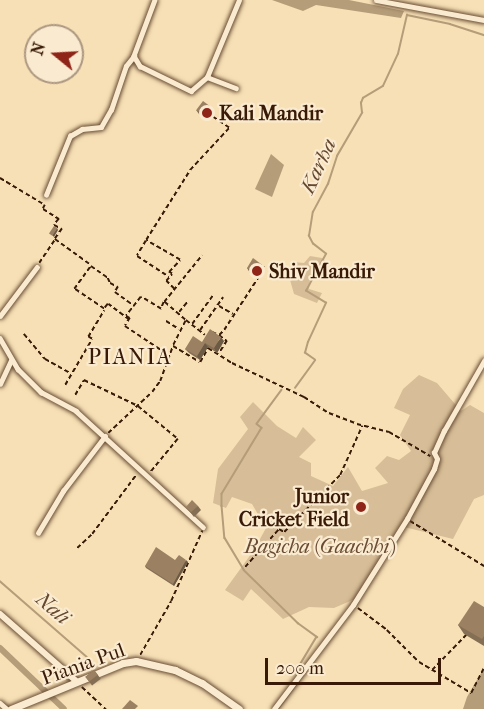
<!DOCTYPE html>
<html>
<head>
<meta charset="utf-8">
<style>
  body { margin:0 }
  #map { position:relative; width:484px; height:709px; overflow:hidden; background:#f7e0b6; font-family:"IM FELL French Canon",serif }
  div>[style] { position:absolute }
  .green>* { inset:0; background:#d7be98 }
  .water>* { inset:0; background:#b69d7a }
  .stream>* { height:1.5px; margin:-0.75px; padding:0 0.75px; transform-origin:0.75px; border-radius:0.75px; background:#b69d7a }
  .canal>* { height:6px; margin:-3px; padding:0 3px; transform-origin:3px; border-radius:3px; background:#b69d7a }
  .path>* { height:1.5px; margin-top:-0.75px; transform-origin:0; background:repeating-linear-gradient(90deg,#381a07 0 4.5px,transparent 0 7.5px) }
  .roads { filter:drop-shadow(0 0 2px #684c33) drop-shadow(0 0 2px #684c33) }
  .minor>* { height:4.5px; margin:-2.25px; padding:0 2.25px; transform-origin:2.25px; border-radius:2.25px; background:#faebd0 }
  .tertiary>* { height:6px; margin:-3px; padding:0 3px; transform-origin:3px; border-radius:3px; background:#faebd0 }
  .secondary>* { height:7px; margin:-3.5px; padding:0 3.5px; transform-origin:3.5px; border-radius:3.5px; background:#faebd0 }
  .wall>* { inset:0; background:#856f54; transform-origin:0 0 }
  .shaded-wall>* { inset:0; background:#6c5a45 }
  .building>* { inset:0; background:#9b8162; transform-origin:0 0 }
  .dots>* { width:16px; height:16px; translate:-50% -50%; box-sizing:border-box; border:3px solid #faebd0; border-radius:50% }
  span { translate:-50% -50%; white-space:nowrap; text-align:center; line-height:1.15; -webkit-text-stroke:4.5px #faebd0; paint-order:stroke }
  .poi-label { font-size:20px; color:#381a07; font-weight:700 }
  .left { translate:0 -50%; text-align:left }
  .right { translate:-100% -50%; text-align:right }
  .park-label { font-size:20px; color:#684b32; font-style:italic }
  .street-label { font-size:20px; color:#381a07 }
  .water-label { font-size:21px; color:#64482f; font-style:italic }
  .quarter-label { font-size:22px; color:#381a07; letter-spacing:1.5px }
  .north { position:absolute; left:24px; top:24px; width:60px; height:60px; box-sizing:border-box; background:#faebd0; border:2px solid #ac9780; border-radius:50%; rotate:288deg; font-size:16px; font-weight:700; line-height:24px; text-align:center; color:#381a07 }
  .north::after { content:''; display:block; margin:auto; width:21px; height:27px; background:#8f2418; clip-path:polygon(50% 0,100% 100%,50% 72%,0 100%) }
  .scale { position:absolute; left:265px; top:658px; width:176px; height:27px; box-sizing:border-box; border:3px solid #381a07; border-top:0; padding-left:8px; font-size:18px; line-height:21px; white-space:nowrap; color:#381a07; -webkit-text-stroke:4px #faebd0; paint-order:stroke }
</style>
</head>
<body>
<div id="map">
  <div class="green">
    <div style="clip-path:polygon(310px 256px,322px 258px,328px 263px,327px 272px,310px 280px,309px 289px,322px 293px,317px 303px,294px 294px,290px 280px,294px 262px,304px 263px)"></div>
    <div style="clip-path:polygon(419px 375px,437px 383px,461px 411px,470px 405px,484px 413px,484px 495px,474px 499px,453px 539px,400px 526px,355px 599px,334px 608px,309px 607px,283px 619px,251px 589px,243px 601px,225px 590px,254px 550px,266px 528px,252px 504px,232px 497px,226px 508px,213px 503px,218px 469px,248px 429px,240px 417px,253px 402px,277px 426px,296px 438px,303px 427px,316px 440px,299px 457px,311px 463px,311px 476px,333px 486px,348px 467px,362px 491px,388px 483px,375px 468px,387px 456px,399px 460px,411px 451px,400px 435px,410px 415px,394px 408px,403px 389px)"></div>
  </div>
  <div class="water">
    <div style="clip-path:polygon(272px 0,349px 0,404px 11px,401px 18px,316px 5px,303px 11px)"></div>
    <div style="clip-path:polygon(271px 154px,284px 165px,272px 197px,255px 189px)"></div>
    <div style="clip-path:polygon(484px 668px,484px 709px,463px 709px,467px 697px)"></div>
  </div>
  <div class="stream">
    <div style="left:295px;top:388px;width:34px;rotate:-54deg"></div>
    <div style="left:315px;top:360px;width:12px;rotate:-145deg"></div>
    <div style="left:305px;top:353px;width:11px;rotate:-75deg"></div>
    <div style="left:308px;top:342px;width:43px;rotate:-65.2deg"></div>
    <div style="left:326px;top:303px;width:23px;rotate:-149deg"></div>
    <div style="left:306px;top:291px;width:42px;rotate:-61.6deg"></div>
    <div style="left:326px;top:254px;width:16px;rotate:-142deg"></div>
    <div style="left:313px;top:244px;width:9px;rotate:-117deg"></div>
    <div style="left:309px;top:236px;width:24px;rotate:-81deg"></div>
    <div style="left:313px;top:212px;width:32px;rotate:-62deg"></div>
    <div style="left:328px;top:184px;width:29px;rotate:-72deg"></div>
    <div style="left:337px;top:156px;width:50px;rotate:-59.8deg"></div>
    <div style="left:362px;top:113px;width:10px;rotate:-96deg"></div>
    <div style="left:361px;top:103px;width:5px;rotate:-68deg"></div>
    <div style="left:363px;top:98px;width:23px;rotate:-31deg"></div>
    <div style="left:383px;top:86px;width:35px;rotate:-65deg"></div>
    <div style="left:398px;top:54px;width:40px;rotate:-77deg"></div>
    <div style="left:407px;top:15px;width:44px;rotate:11.8deg"></div>
    <div style="left:450px;top:24px;width:36px;rotate:18deg"></div>
    <div style="left:282px;top:390px;width:42px;rotate:126.3deg"></div>
    <div style="left:257px;top:424px;width:6px;rotate:39deg"></div>
    <div style="left:262px;top:428px;width:77px;rotate:121.2deg"></div>
    <div style="left:222px;top:494px;width:12px;rotate:90deg"></div>
    <div style="left:222px;top:506px;width:32px;rotate:85deg"></div>
    <div style="left:225px;top:538px;width:37px;rotate:59deg"></div>
    <div style="left:244px;top:570px;width:76px;rotate:44.5deg"></div>
    <div style="left:298px;top:623px;width:24px;rotate:36deg"></div>
    <div style="left:317px;top:637px;width:39px;rotate:121deg"></div>
    <div style="left:0;top:581px;width:116px;rotate:41.1deg"></div>
    <div style="left:278px;top:709px;width:44px;rotate:-53.4deg"></div>
  </div>
  <div class="canal">
    <div style="left:0;top:648px;width:88px;rotate:43.6deg"></div>
  </div>
  <div class="path">
    <div style="left:0;top:178px;width:52px;rotate:31deg"></div>
    <div style="left:45px;top:205px;width:4px;rotate:117deg"></div>
    <div style="left:43px;top:209px;width:19px;rotate:32deg"></div>
    <div style="left:59px;top:219px;width:8px;rotate:130deg"></div>
    <div style="left:54px;top:225px;width:9px;rotate:27deg"></div>
    <div style="left:62px;top:229px;width:12px;rotate:125deg"></div>
    <div style="left:146px;top:241px;width:17px;rotate:121deg"></div>
    <div style="left:137px;top:256px;width:38px;rotate:33deg"></div>
    <div style="left:39px;top:263px;width:29px;rotate:-56deg"></div>
    <div style="left:55px;top:239px;width:44px;rotate:35.8deg"></div>
    <div style="left:174px;top:289px;width:11px;rotate:-135deg"></div>
    <div style="left:166px;top:281px;width:9px;rotate:-49deg"></div>
    <div style="left:172px;top:274px;width:4px;rotate:-146deg"></div>
    <div style="left:169px;top:272px;width:16px;rotate:-47deg"></div>
    <div style="left:180px;top:260px;width:39px;rotate:-150deg"></div>
    <div style="left:146px;top:240px;width:83px;rotate:-57.8deg"></div>
    <div style="left:190px;top:170px;width:57px;rotate:-47.1deg"></div>
    <div style="left:229px;top:128px;width:22px;rotate:-146deg"></div>
    <div style="left:164px;top:302px;width:8px;rotate:113deg"></div>
    <div style="left:161px;top:309px;width:23px;rotate:-149deg"></div>
    <div style="left:141px;top:297px;width:24px;rotate:128deg"></div>
    <div style="left:126px;top:316px;width:4px;rotate:27deg"></div>
    <div style="left:130px;top:318px;width:9px;rotate:122deg"></div>
    <div style="left:125px;top:326px;width:50px;rotate:33.7deg"></div>
    <div style="left:219px;top:306px;width:16px;rotate:30deg"></div>
    <div style="left:179px;top:312px;width:13px;rotate:-51deg"></div>
    <div style="left:129px;top:320px;width:26px;rotate:-143deg"></div>
    <div style="left:108px;top:304px;width:6px;rotate:129deg"></div>
    <div style="left:104px;top:309px;width:36px;rotate:-146deg"></div>
    <div style="left:74px;top:289px;width:29px;rotate:-54deg"></div>
    <div style="left:91px;top:266px;width:21px;rotate:35deg"></div>
    <div style="left:108px;top:278px;width:5px;rotate:68deg"></div>
    <div style="left:110px;top:283px;width:9px;rotate:27deg"></div>
    <div style="left:118px;top:287px;width:6px;rotate:121deg"></div>
    <div style="left:115px;top:292px;width:24px;rotate:36deg"></div>
    <div style="left:185px;top:320px;width:28px;rotate:-139deg"></div>
    <div style="left:164px;top:302px;width:60px;rotate:-51deg"></div>
    <div style="left:166px;top:321px;width:15px;rotate:32deg"></div>
    <div style="left:192px;top:324px;width:37px;rotate:-54deg"></div>
    <div style="left:200px;top:330px;width:40px;rotate:-55.1deg"></div>
    <div style="left:212px;top:332px;width:8px;rotate:23deg"></div>
    <div style="left:219px;top:335px;width:7px;rotate:-45deg"></div>
    <div style="left:224px;top:330px;width:75px;rotate:-56.9deg"></div>
    <div style="left:24px;top:334px;width:33px;rotate:50deg"></div>
    <div style="left:45px;top:359px;width:29px;rotate:29deg"></div>
    <div style="left:219px;top:335px;width:10px;rotate:37deg"></div>
    <div style="left:227px;top:341px;width:15px;rotate:122deg"></div>
    <div style="left:173px;top:345px;width:28px;rotate:-63deg"></div>
    <div style="left:186px;top:320px;width:24px;rotate:38deg"></div>
    <div style="left:65px;top:385px;width:53px;rotate:-59.6deg"></div>
    <div style="left:92px;top:339px;width:4px;rotate:-153deg"></div>
    <div style="left:88px;top:337px;width:31px;rotate:-59deg"></div>
    <div style="left:75px;top:395px;width:17px;rotate:-59deg"></div>
    <div style="left:84px;top:380px;width:60px;rotate:25.7deg"></div>
    <div style="left:138px;top:406px;width:52px;rotate:39.5deg"></div>
    <div style="left:178px;top:439px;width:44px;rotate:129.5deg"></div>
    <div style="left:108px;top:433px;width:60px;rotate:-43deg"></div>
    <div style="left:152px;top:392px;width:14px;rotate:-54deg"></div>
    <div style="left:160px;top:381px;width:37px;rotate:-70deg"></div>
    <div style="left:173px;top:346px;width:31px;rotate:31deg"></div>
    <div style="left:200px;top:362px;width:16px;rotate:-60deg"></div>
    <div style="left:208px;top:348px;width:28px;rotate:32deg"></div>
    <div style="left:232px;top:363px;width:80px;rotate:25.3deg"></div>
    <div style="left:304px;top:397px;width:30px;rotate:33deg"></div>
    <div style="left:329px;top:413px;width:30px;rotate:21deg"></div>
    <div style="left:357px;top:424px;width:33px;rotate:14deg"></div>
    <div style="left:389px;top:432px;width:48px;rotate:30.3deg"></div>
    <div style="left:410px;top:521px;width:87px;rotate:31.3deg"></div>
    <div style="left:77px;top:548px;width:21px;rotate:-43deg"></div>
    <div style="left:92px;top:534px;width:74px;rotate:-53.3deg"></div>
    <div style="left:245px;top:567px;width:51px;rotate:-48.2deg"></div>
    <div style="left:279px;top:529px;width:6px;rotate:31deg"></div>
    <div style="left:284px;top:532px;width:80px;rotate:-45.5deg"></div>
    <div style="left:340px;top:475px;width:54px;rotate:-65.8deg"></div>
    <div style="left:358px;top:608px;width:36px;rotate:37deg"></div>
    <div style="left:387px;top:630px;width:45px;rotate:45deg"></div>
    <div style="left:419px;top:662px;width:61px;rotate:30.8deg"></div>
    <div style="left:471px;top:693px;width:28px;rotate:-63deg"></div>
    <div style="left:140px;top:655px;width:62px;rotate:-60.1deg"></div>
    <div style="left:171px;top:601px;width:77px;rotate:-66.1deg"></div>
    <div style="left:432px;top:670px;width:49px;rotate:-45.8deg"></div>
    <div style="left:82px;top:687px;width:33px;rotate:43deg"></div>
  </div>
  <div class="roads">
    <div class="minor">
      <div style="left:155px;top:0;width:60px;rotate:110.6deg"></div>
      <div style="left:134px;top:56px;width:12px;rotate:59deg"></div>
      <div style="left:140px;top:66px;width:57px;rotate:26.1deg"></div>
      <div style="left:191px;top:91px;width:21px;rotate:-41deg"></div>
      <div style="left:207px;top:77px;width:31px;rotate:21deg"></div>
      <div style="left:376px;top:0;width:110px;rotate:10.5deg"></div>
      <div style="left:207px;top:77px;width:83px;rotate:-67.4deg"></div>
      <div style="left:46px;top:195px;width:64px;rotate:-67.9deg"></div>
      <div style="left:70px;top:136px;width:14px;rotate:-30deg"></div>
      <div style="left:82px;top:129px;width:19px;rotate:-6deg"></div>
      <div style="left:101px;top:127px;width:20px;rotate:-60deg"></div>
      <div style="left:111px;top:110px;width:46px;rotate:-71.2deg"></div>
      <div style="left:126px;top:66px;width:13px;rotate:-51deg"></div>
      <div style="left:0;top:316px;width:61px;rotate:-52.9deg"></div>
      <div style="left:0;top:338px;width:36px;rotate:60deg"></div>
      <div style="left:18px;top:369px;width:33px;rotate:45deg"></div>
      <div style="left:41px;top:392px;width:40px;rotate:28deg"></div>
      <div style="left:76px;top:411px;width:172px;rotate:42.4deg"></div>
      <div style="left:0;top:384px;width:26px;rotate:-65deg"></div>
      <div style="left:38px;top:533px;width:49px;rotate:-59.2deg"></div>
      <div style="left:63px;top:491px;width:69px;rotate:-52.6deg"></div>
      <div style="left:0;top:703px;width:9px;rotate:41deg"></div>
      <div style="left:274px;top:709px;width:131px;rotate:-52.8deg"></div>
      <div style="left:353px;top:605px;width:102px;rotate:-57.9deg"></div>
      <div style="left:407px;top:519px;width:57px;rotate:-61.6deg"></div>
      <div style="left:434px;top:469px;width:10px;rotate:-73deg"></div>
      <div style="left:437px;top:459px;width:7px;rotate:-117deg"></div>
      <div style="left:434px;top:453px;width:24px;rotate:-66deg"></div>
      <div style="left:444px;top:431px;width:81px;rotate:-60.3deg"></div>
    </div>
    <div class="tertiary">
      <div style="left:0;top:614px;width:103px;rotate:41.4deg"></div>
    </div>
    <div class="secondary">
      <div style="left:11px;top:709px;width:121px;rotate:-22.3deg"></div>
      <div style="left:123px;top:663px;width:13px;rotate:-9deg"></div>
      <div style="left:136px;top:661px;width:40px;rotate:13deg"></div>
      <div style="left:175px;top:670px;width:30px;rotate:26deg"></div>
      <div style="left:202px;top:683px;width:45px;rotate:35.1deg"></div>
    </div>
  </div>
  <div class="wall">
    <div style="clip-path:polygon(196px 110px,214px 111px,208px 120px,199px 114px)"></div>
    <div style="clip-path:polygon(261px 264px,264px 269px,260px 278px,250px 273px,247px 268px)"></div>
    <div style="clip-path:polygon(224px 341px,217px 353px,208px 347px,200px 360px,189px 353px,185px 349px,202px 342px)"></div>
    <div style="clip-path:polygon(198px 506px,201px 510px,194px 517px,186px 507px)"></div>
    <div style="clip-path:polygon(175px 560px,188px 562px,174px 586px,146px 568px,145px 566px)"></div>
    <div style="clip-path:polygon(484px 607px,484px 646px,464px 634px,458px 625px)"></div>
    <div style="left:94px;top:670px;width:11px;height:11px;rotate:52deg"></div>
  </div>
  <div class="shaded-wall">
    <div style="clip-path:polygon(211px 107px,214px 111px,208px 120px,205px 116px)"></div>
    <div style="clip-path:polygon(57px 228px,58px 230px,54px 237px,52px 235px)"></div>
    <div style="clip-path:polygon(261px 264px,264px 269px,260px 278px,257px 274px)"></div>
    <div style="clip-path:polygon(221px 337px,224px 341px,217px 353px,214px 348px)"></div>
    <div style="clip-path:polygon(205px 343px,208px 347px,200px 360px,197px 356px)"></div>
    <div style="clip-path:polygon(186px 560px,188px 562px,174px 586px,173px 584px)"></div>
  </div>
  <div class="building">
    <div style="left:203px;top:101px;width:10px;height:11px;rotate:37deg"></div>
    <div style="left:54px;top:226px;width:4px;height:9px;rotate:34deg"></div>
    <div style="clip-path:polygon(253px 258px,261px 264px,257px 274px,247px 268px)"></div>
    <div style="clip-path:polygon(210px 329px,221px 337px,214px 348px,205px 343px,197px 356px,185px 349px,193px 336px,202px 342px)"></div>
    <div style="clip-path:polygon(192px 500px,198px 506px,191px 512px,186px 507px)"></div>
    <div style="clip-path:polygon(156px 547px,175px 560px,179px 555px,186px 560px,173px 584px,145px 566px)"></div>
    <div style="clip-path:polygon(474px 601px,484px 607px,484px 636px,482px 639px,458px 625px)"></div>
    <div style="left:94px;top:670px;width:6px;height:11px;rotate:51deg"></div>
    <div style="clip-path:polygon(130px 700px,138px 706px,135px 709px,122px 709px)"></div>
  </div>
  <div class="dots">
    <div style="left:207px;top:113px;background:#8f2418"></div>
    <div style="left:257px;top:271px;background:#8f2418"></div>
    <div style="left:361px;top:507px;background:#8f2418"></div>
  </div>
  <div class="poi-label">
    <span class="left" style="left:219px;top:113px">Kali Mandir</span>
    <span class="left" style="left:269px;top:271px">Shiv Mandir</span>
    <span class="right" style="left:349px;top:508px">Junior<br>Cricket Field</span>
  </div>
  <div class="park-label">
    <span style="left:320px;top:546px">Bagicha (Gaachhi)</span>
  </div>
  <div class="street-label">
    <span style="left:83px;top:664px;rotate:-20deg">Piania Pul</span>
  </div>
  <div class="water-label">
    <span style="left:318px;top:166px;rotate:-65deg">Karha</span>
    <span style="left:53px;top:608px;rotate:41deg">Nali</span>
  </div>
  <div class="quarter-label">
    <span style="left:130px;top:358px">PIANIA</span>
  </div>
  <div class="north">N</div>
  <div class="scale">200 m</div>
</div>
</body>
</html>
